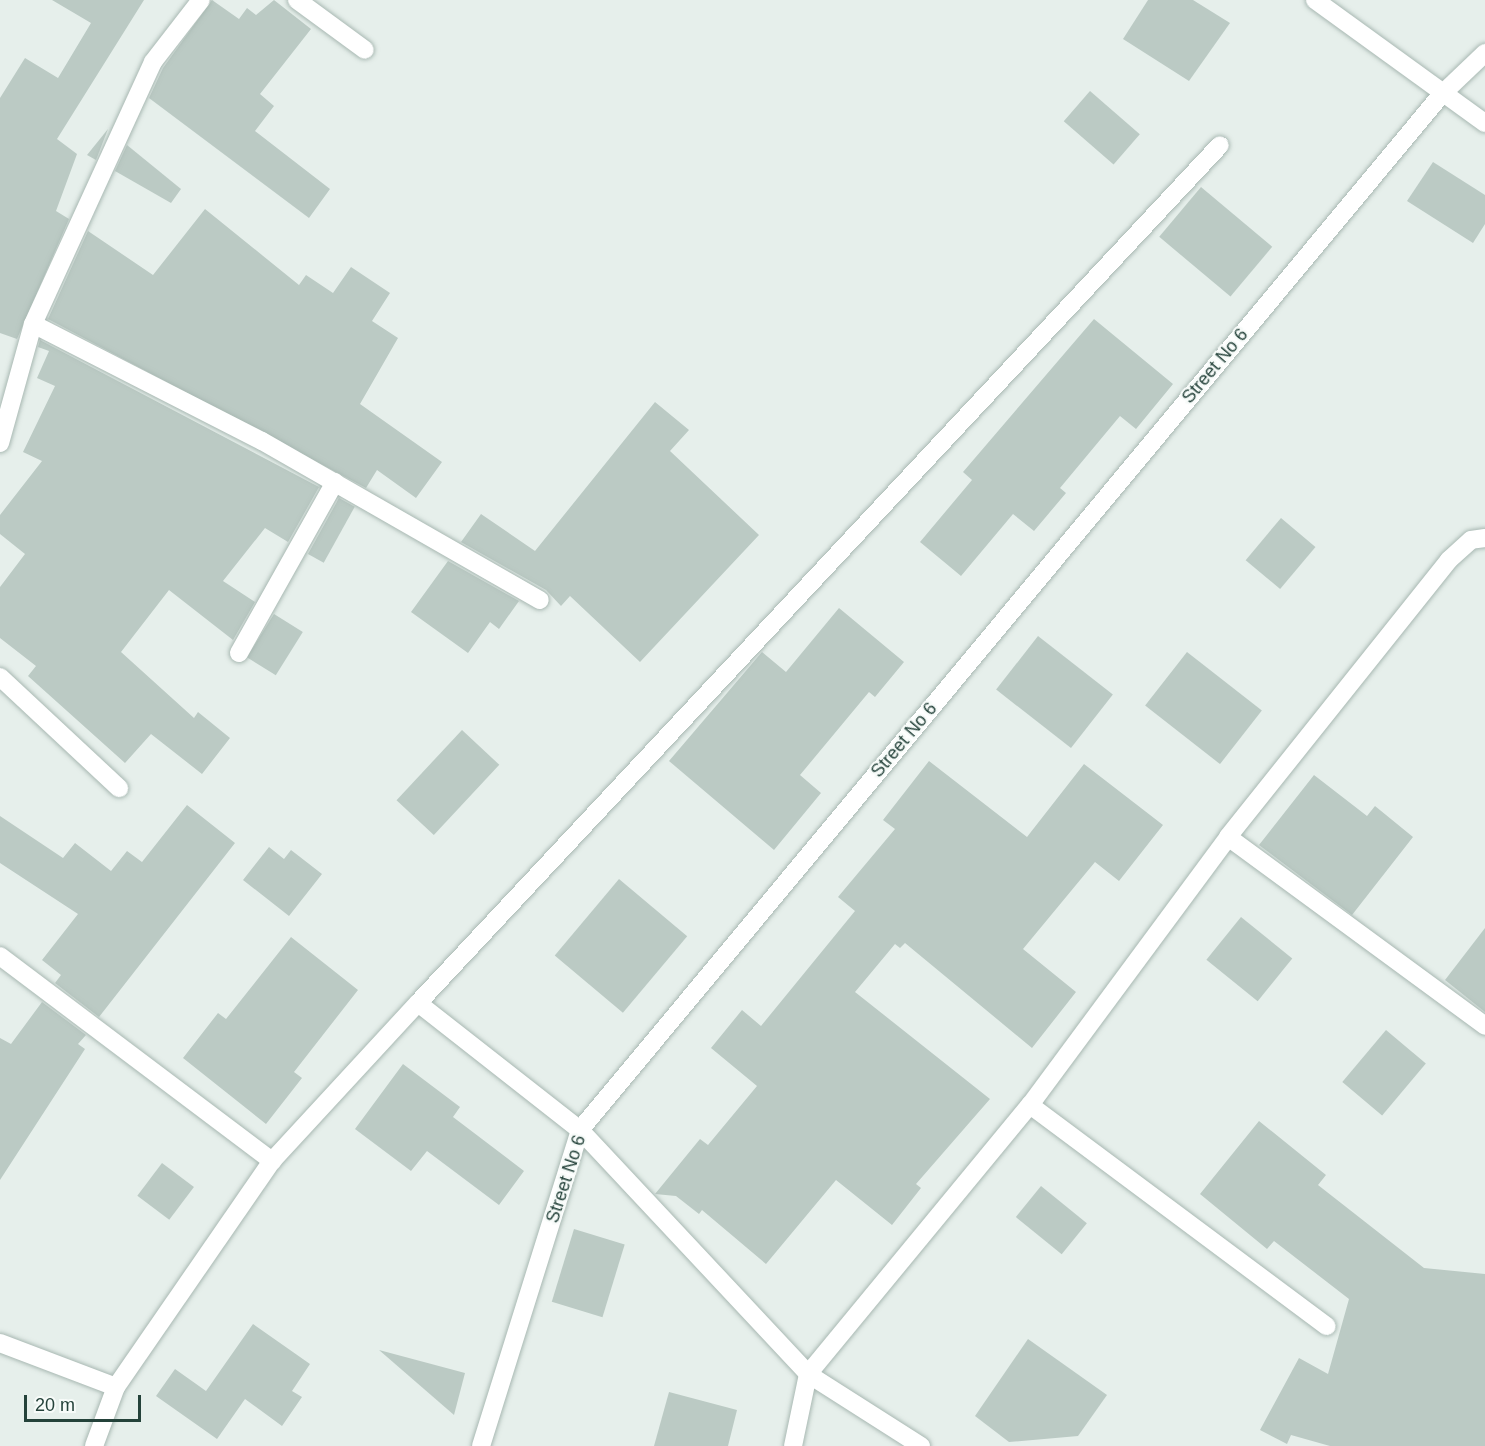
<!DOCTYPE html>
<html>
<head>
<meta charset="utf-8">
<style>
  body { margin:0 }
  #map { position:relative; width:1485px; height:1446px; overflow:hidden; background:#e6efeb; font-family:Arial,sans-serif }
  div>[style] { position:absolute }
  .building>* { inset:0; background:#bbcac4; transform-origin:0 0 }
  .roads { filter:drop-shadow(0 0 2px #a8b8b2) drop-shadow(0 0 2px #a8b8b2) }
  .minor>* { height:18px; margin:-9px; padding:0 9px; transform-origin:9px; border-radius:9px; background:#fff }
  span { translate:-50% -50%; white-space:nowrap; text-align:center; line-height:1.15; -webkit-text-stroke:4.5px #f7fbf9; paint-order:stroke }
  .street-label { font-size:18px; color:#24423a }
  .scale { position:absolute; left:24px; top:1395px; width:117px; height:27px; box-sizing:border-box; border:3px solid #24423a; border-top:0; padding-left:8px; font-size:18px; line-height:21px; white-space:nowrap; color:#24423a; -webkit-text-stroke:4px #f7fbf9; paint-order:stroke }
</style>
</head>
<body>
<div id="map">
  <div class="building">
    <div style="clip-path:polygon(52px 0,144px 0,57px 139px,77px 154px,56px 211px,69px 219px,17px 339px,0 333px,0 98px,25px 58px,58px 78px,91px 23px)"></div>
    <div style="clip-path:polygon(212px 0,239px 19px,247px 8px,256px 15px,274px 0,311px 29px,260px 94px,274px 106px,255px 131px,330px 189px,309px 218px,149px 98px,163px 68px)"></div>
    <div style="clip-path:polygon(1148px 0,1193px 0,1230px 23px,1189px 81px,1123px 39px)"></div>
    <div style="left:1090px;top:91px;width:66px;height:40px;rotate:41deg"></div>
    <div style="clip-path:polygon(108px 129px,96px 160px,87px 155px)"></div>
    <div style="clip-path:polygon(127px 145px,181px 189px,171px 203px,115px 171px)"></div>
    <div style="clip-path:polygon(1433px 162px,1485px 195px,1485px 224px,1473px 243px,1407px 201px)"></div>
    <div style="left:1201px;top:187px;width:93px;height:65px;rotate:40deg"></div>
    <div style="clip-path:polygon(205px 209px,299px 285px,306px 275px,333px 293px,351px 267px,390px 293px,372px 321px,398px 338px,360px 404px,442px 462px,416px 498px,377px 470px,366px 488px,48px 319px,88px 231px,153px 275px)"></div>
    <div style="clip-path:polygon(1094px 319px,1173px 384px,1136px 429px,1120px 416px,1060px 488px,1066px 493px,1034px 531px,1013px 514px,961px 576px,920px 542px,972px 480px,963px 472px)"></div>
    <div style="clip-path:polygon(40px 340px,319px 487px,288px 542px,265px 528px,223px 581px,255px 602px,233px 640px,169px 590px,121px 652px,194px 718px,198px 712px,230px 738px,202px 774px,151px 734px,125px 763px,28px 676px,36px 666px,0 638px,0 587px,25px 554px,0 534px,0 515px,42px 461px,23px 452px,55px 386px,37px 378px,49px 351px,38px 347px)"></div>
    <div style="clip-path:polygon(655px 402px,689px 430px,670px 451px,759px 535px,640px 662px,570px 596px,561px 606px,546px 590px,461px 542px,481px 514px,535px 551px)"></div>
    <div style="left:339px;top:498px;width:18px;height:64px;rotate:29deg"></div>
    <div style="left:1281px;top:518px;width:45px;height:55px;rotate:40deg"></div>
    <div style="clip-path:polygon(448px 561px,519px 601px,499px 629px,490px 622px,468px 653px,411px 612px)"></div>
    <div style="clip-path:polygon(839px 608px,904px 662px,875px 697px,869px 692px,800px 775px,821px 793px,774px 850px,669px 761px,762px 652px,786px 672px)"></div>
    <div style="left:274px;top:614px;width:34px;height:51px;rotate:32deg"></div>
    <div style="left:1038px;top:636px;width:95px;height:68px;rotate:38deg"></div>
    <div style="left:1187px;top:652px;width:95px;height:68px;rotate:38deg"></div>
    <div style="left:462px;top:730px;width:51px;height:96px;rotate:43deg"></div>
    <div style="clip-path:polygon(929px 761px,1027px 837px,1084px 764px,1163px 825px,1119px 881px,1095px 862px,1023px 949px,1076px 992px,1032px 1048px,905px 943px,900px 948px,895px 944px,855px 992px,990px 1099px,916px 1184px,921px 1188px,892px 1225px,836px 1180px,766px 1264px,702px 1210px,699px 1214px,676px 1196px,655px 1194px,700px 1139px,708px 1145px,757px 1086px,711px 1048px,742px 1010px,761px 1026px,855px 911px,838px 897px,895px 829px,883px 820px)"></div>
    <div style="clip-path:polygon(1314px 775px,1367px 816px,1375px 806px,1413px 837px,1352px 915px,1259px 845px)"></div>
    <div style="clip-path:polygon(187px 805px,235px 843px,99px 1017px,55px 983px,61px 975px,42px 960px,78px 914px,0 863px,0 816px,63px 858px,75px 843px,111px 871px,127px 851px,142px 862px)"></div>
    <div style="clip-path:polygon(269px 847px,284px 859px,291px 850px,322px 874px,289px 916px,243px 880px)"></div>
    <div style="left:619px;top:879px;width:89px;height:100px;rotate:40deg"></div>
    <div style="left:1241px;top:917px;width:66px;height:55px;rotate:39deg"></div>
    <div style="clip-path:polygon(1485px 928px,1485px 1012px,1445px 980px)"></div>
    <div style="clip-path:polygon(291px 937px,358px 990px,294px 1072px,302px 1078px,266px 1124px,183px 1058px,218px 1013px,226px 1019px)"></div>
    <div style="clip-path:polygon(42px 1002px,86px 1035px,78px 1044px,85px 1049px,0 1180px,0 1038px,11px 1044px)"></div>
    <div style="left:1386px;top:1030px;width:52px;height:68px;rotate:40deg"></div>
    <div style="clip-path:polygon(403px 1064px,460px 1107px,453px 1117px,524px 1171px,499px 1205px,427px 1151px,411px 1171px,355px 1129px)"></div>
    <div style="clip-path:polygon(1259px 1121px,1326px 1175px,1318px 1185px,1424px 1268px,1485px 1274px,1485px 1446px,1330px 1446px,1291px 1435px,1287px 1444px,1260px 1430px,1299px 1358px,1328px 1374px,1349px 1299px,1274px 1241px,1267px 1249px,1200px 1194px)"></div>
    <div style="left:162px;top:1163px;width:40px;height:41px;rotate:37deg"></div>
    <div style="left:1041px;top:1186px;width:59px;height:40px;rotate:39deg"></div>
    <div style="left:574px;top:1229px;width:53px;height:76px;rotate:17deg"></div>
    <div style="clip-path:polygon(253px 1324px,310px 1364px,292px 1391px,302px 1397px,282px 1426px,245px 1399px,217px 1439px,156px 1396px,175px 1369px,206px 1391px)"></div>
    <div style="clip-path:polygon(1028px 1339px,1107px 1395px,1078px 1436px,1009px 1442px,975px 1416px)"></div>
    <div style="clip-path:polygon(379px 1350px,465px 1373px,454px 1415px)"></div>
    <div style="clip-path:polygon(669px 1392px,737px 1410px,728px 1446px,654px 1446px)"></div>
  </div>
  <div class="roads">
    <div class="minor">
      <div style="left:297px;top:0;width:84px;rotate:36.3deg"></div>
      <div style="left:1315px;top:0;width:210px;rotate:35.9deg"></div>
      <div style="left:33px;top:324px;width:257px;rotate:27.1deg"></div>
      <div style="left:262px;top:441px;width:320px;rotate:29.8deg"></div>
      <div style="left:0;top:443px;width:123px;rotate:-74.5deg"></div>
      <div style="left:33px;top:324px;width:288px;rotate:-65.4deg"></div>
      <div style="left:153px;top:62px;width:78px;rotate:-52.3deg"></div>
      <div style="left:1485px;top:538px;width:14px;rotate:172deg"></div>
      <div style="left:1471px;top:540px;width:30px;rotate:138deg"></div>
      <div style="left:1449px;top:560px;width:354px;rotate:128.6deg"></div>
      <div style="left:1228px;top:837px;width:319px;rotate:36.3deg"></div>
      <div style="left:239px;top:653px;width:196px;rotate:-60.7deg"></div>
      <div style="left:0;top:677px;width:163px;rotate:43deg"></div>
      <div style="left:0;top:956px;width:341px;rotate:37deg"></div>
      <div style="left:418px;top:1003px;width:1174px;rotate:-46.93deg"></div>
      <div style="left:1030px;top:1105px;width:370px;rotate:36.7deg"></div>
      <div style="left:0;top:1343px;width:124px;rotate:20.8deg"></div>
      <div style="left:94px;top:1446px;width:63px;rotate:-69.6deg"></div>
      <div style="left:116px;top:1387px;width:275px;rotate:-55.4deg"></div>
      <div style="left:272px;top:1161px;width:215px;rotate:-47.3deg"></div>
      <div style="left:418px;top:1003px;width:206px;rotate:38.1deg"></div>
      <div style="left:580px;top:1130px;width:334px;rotate:46.9deg"></div>
      <div style="left:808px;top:1374px;width:134px;rotate:32.5deg"></div>
      <div style="left:481px;top:1446px;width:331px;rotate:-72.6deg"></div>
      <div style="left:580px;top:1130px;width:1346px;rotate:-50.24deg"></div>
      <div style="left:1441px;top:95px;width:61px;rotate:-43.7deg"></div>
      <div style="left:793px;top:1446px;width:74px;rotate:-78.2deg"></div>
      <div style="left:808px;top:1374px;width:349px;rotate:-50.5deg"></div>
      <div style="left:1030px;top:1105px;width:333px;rotate:-53.5deg"></div>
    </div>
  </div>
  <div class="street-label">
    <span style="left:1215px;top:366px;rotate:-50deg">Street No 6</span>
    <span style="left:904px;top:740px;rotate:-50deg">Street No 6</span>
    <span style="left:566px;top:1179px;rotate:-72deg">Street No 6</span>
  </div>
  <div class="scale">20 m</div>
</div>
</body>
</html>
